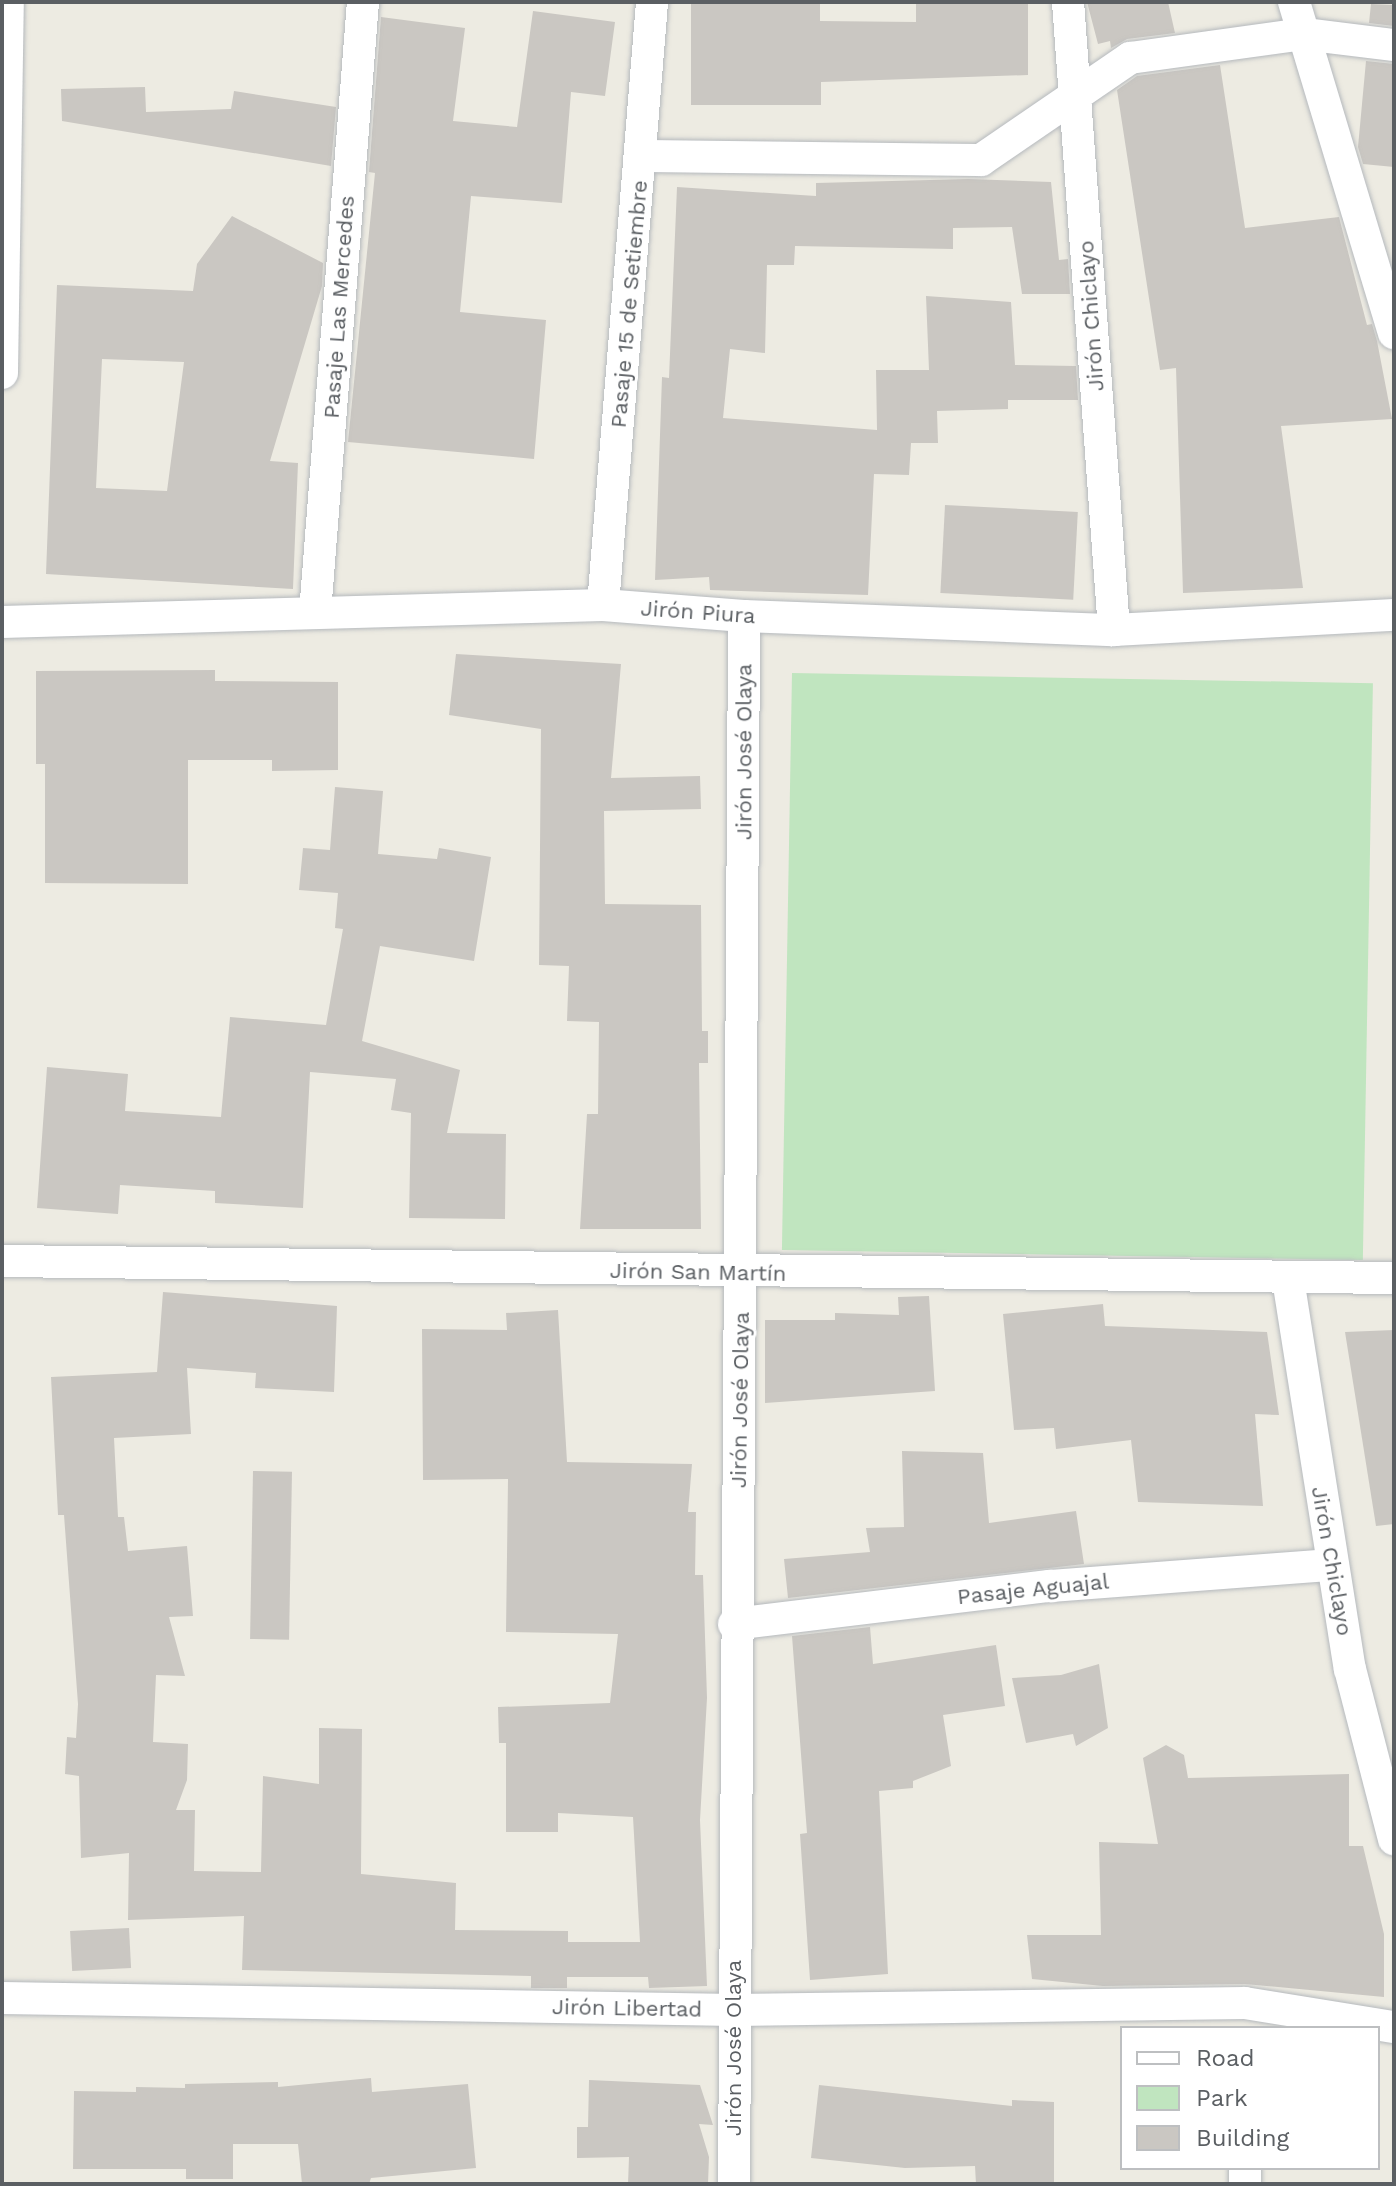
<!DOCTYPE html>
<html>
<head>
<meta charset="utf-8">
<style>
  body { margin:0 }
  #map { position:relative; width:1396px; height:2186px; overflow:hidden; background:#edebe2; font-family:"Work Sans",sans-serif }
  div>[style] { position:absolute }
  .green>* { inset:0; background:#c0e5bf; transform-origin:0 0 }
  .building>* { inset:0; background:#cac7c2; transform-origin:0 0 }
  .roads { filter:drop-shadow(0 0 2px #b5b9bd) drop-shadow(0 0 2px #b5b9bd) }
  .street>* { height:32px; margin:-16px; padding:0 16px; transform-origin:16px; border-radius:16px; background:#fff }
  span { translate:-50% -50%; white-space:nowrap; text-align:center; line-height:1.15; -webkit-text-stroke:6px #fff; paint-order:stroke }
  .street-label { font-size:22px; color:#5b5f63 }
  .frame { position:absolute; inset:0; border:4px solid #5b5f63; pointer-events:none }
  .legend { position:absolute; left:1120px; top:2026px; width:260px; height:144px; box-sizing:border-box; background:#fff; border:2px solid #bdbfc1; margin:0; padding:10px 14px; list-style:none; font-size:24px; color:#5b5f63 }
  .legend li { display:flex; align-items:center; gap:16px; height:40px }
  .legend b { width:40px; border:2px solid #bdbfc1 }
</style>
</head>
<body>
<div id="map">
  <div class="green">
    <div style="left:792px;top:673px;width:581px;height:577px;rotate:1deg"></div>
  </div>
  <div class="building">
    <div style="clip-path:polygon(691px 2px,820px 2px,820px 21px,916px 22px,916px 2px,1028px 2px,1028px 75px,821px 82px,821px 105px,691px 105px)"></div>
    <div style="clip-path:polygon(1087px 2px,1168px 2px,1175px 33px,1127px 39px,1111px 48px,1110px 41px,1098px 44px)"></div>
    <div style="clip-path:polygon(1371px 4px,1394px 5px,1394px 26px,1369px 23px)"></div>
    <div style="clip-path:polygon(533px 11px,615px 22px,605px 96px,571px 92px,562px 203px,471px 196px,460px 312px,546px 320px,534px 459px,348px 442px,375px 173px,369px 172px,381px 17px,465px 28px,453px 121px,517px 127px)"></div>
    <div style="clip-path:polygon(1366px 61px,1394px 64px,1394px 167px,1363px 164px,1358px 147px)"></div>
    <div style="clip-path:polygon(1220px 65px,1245px 228px,1339px 217px,1367px 325px,1372px 324px,1377px 341px,1392px 419px,1281px 426px,1303px 588px,1183px 593px,1176px 368px,1160px 370px,1117px 90px,1137px 76px)"></div>
    <div style="clip-path:polygon(145px 87px,146px 112px,231px 109px,234px 91px,336px 107px,331px 166px,62px 121px,61px 89px)"></div>
    <div style="clip-path:polygon(968px 179px,1051px 182px,1059px 260px,1068px 259px,1070px 294px,1022px 294px,1012px 227px,953px 228px,953px 249px,795px 246px,794px 265px,767px 265px,765px 353px,730px 349px,723px 418px,877px 430px,876px 370px,929px 370px,926px 296px,1011px 302px,1015px 365px,1076px 366px,1078px 400px,1008px 400px,1008px 409px,937px 411px,938px 443px,911px 443px,909px 475px,874px 474px,868px 595px,710px 590px,709px 577px,655px 580px,662px 377px,669px 378px,677px 187px,816px 196px,816px 183px)"></div>
    <div style="clip-path:polygon(evenodd,232px 216px,323px 263px,322px 286px,270px 461px,298px 463px,293px 589px,46px 574px,57px 285px,193px 291px,197px 264px,232px 216px,102px 359px,184px 362px,167px 491px,96px 488px,102px 359px)"></div>
    <div style="left:945px;top:505px;width:133px;height:88px;rotate:3deg"></div>
    <div style="clip-path:polygon(456px 654px,621px 664px,611px 778px,700px 776px,701px 809px,604px 811px,605px 904px,701px 905px,702px 1031px,708px 1031px,708px 1063px,699px 1063px,701px 1229px,580px 1229px,587px 1114px,598px 1114px,599px 1022px,567px 1021px,569px 966px,539px 965px,541px 729px,449px 715px)"></div>
    <div style="clip-path:polygon(215px 670px,215px 681px,338px 682px,338px 770px,272px 771px,272px 760px,188px 760px,188px 884px,45px 883px,45px 764px,36px 764px,36px 671px)"></div>
    <div style="clip-path:polygon(335px 787px,383px 791px,378px 854px,437px 859px,439px 848px,491px 857px,474px 961px,380px 946px,362px 1041px,460px 1070px,447px 1133px,506px 1134px,505px 1219px,409px 1218px,411px 1113px,391px 1110px,396px 1079px,310px 1072px,303px 1208px,215px 1203px,215px 1191px,120px 1185px,118px 1214px,37px 1208px,47px 1067px,128px 1074px,125px 1111px,221px 1117px,230px 1017px,326px 1025px,343px 929px,335px 928px,338px 893px,299px 890px,303px 848px,330px 850px)"></div>
    <div style="clip-path:polygon(163px 1292px,337px 1306px,334px 1392px,255px 1388px,256px 1373px,187px 1368px,191px 1434px,114px 1438px,118px 1517px,124px 1517px,128px 1551px,187px 1546px,193px 1616px,169px 1617px,185px 1676px,156px 1675px,153px 1742px,188px 1744px,187px 1780px,176px 1810px,195px 1810px,194px 1871px,261px 1872px,263px 1776px,319px 1784px,319px 1728px,362px 1729px,361px 1874px,456px 1883px,455px 1930px,568px 1931px,568px 1942px,640px 1942px,633px 1817px,558px 1813px,558px 1832px,506px 1832px,506px 1743px,499px 1743px,498px 1707px,610px 1703px,618px 1634px,506px 1632px,508px 1479px,423px 1480px,422px 1329px,507px 1330px,506px 1313px,558px 1310px,567px 1462px,692px 1464px,688px 1512px,696px 1512px,695px 1575px,703px 1575px,707px 1698px,700px 1820px,707px 1986px,649px 1988px,648px 1977px,567px 1977px,567px 1988px,531px 1988px,531px 1976px,242px 1970px,244px 1916px,128px 1920px,129px 1853px,81px 1858px,79px 1776px,65px 1774px,67px 1737px,76px 1738px,78px 1704px,64px 1515px,58px 1515px,51px 1377px,157px 1372px)"></div>
    <div style="clip-path:polygon(929px 1296px,935px 1391px,765px 1403px,765px 1320px,835px 1320px,835px 1313px,899px 1315px,898px 1297px)"></div>
    <div style="clip-path:polygon(1103px 1304px,1105px 1326px,1267px 1332px,1279px 1415px,1255px 1414px,1263px 1506px,1138px 1502px,1131px 1440px,1056px 1449px,1054px 1428px,1014px 1430px,1003px 1314px)"></div>
    <div style="clip-path:polygon(1394px 1330px,1394px 1524px,1376px 1526px,1345px 1332px)"></div>
    <div style="clip-path:polygon(902px 1451px,983px 1453px,989px 1523px,1076px 1511px,1084px 1564px,788px 1598px,784px 1559px,870px 1552px,866px 1528px,904px 1527px)"></div>
    <div style="left:253px;top:1471px;width:39px;height:168px;rotate:1deg"></div>
    <div style="clip-path:polygon(870px 1627px,873px 1664px,996px 1645px,1005px 1706px,943px 1715px,951px 1766px,913px 1781px,913px 1788px,879px 1791px,888px 1974px,810px 1980px,800px 1834px,807px 1833px,792px 1636px)"></div>
    <div style="clip-path:polygon(1099px 1664px,1108px 1728px,1076px 1746px,1073px 1734px,1026px 1743px,1012px 1678px,1061px 1675px)"></div>
    <div style="clip-path:polygon(1166px 1745px,1184px 1755px,1188px 1778px,1349px 1774px,1349px 1846px,1363px 1846px,1384px 1934px,1384px 1997px,1245px 1984px,1103px 1986px,1032px 1979px,1027px 1935px,1101px 1935px,1099px 1842px,1158px 1844px,1143px 1758px)"></div>
    <div style="left:129px;top:1928px;width:40px;height:59px;rotate:87deg"></div>
    <div style="clip-path:polygon(371px 2078px,372px 2092px,468px 2084px,476px 2168px,371px 2178px,369px 2184px,302px 2184px,298px 2144px,233px 2144px,233px 2179px,186px 2179px,186px 2169px,73px 2169px,74px 2091px,136px 2092px,136px 2087px,185px 2088px,185px 2084px,278px 2082px,278px 2087px)"></div>
    <div style="clip-path:polygon(589px 2080px,700px 2085px,713px 2125px,699px 2124px,709px 2157px,708px 2184px,628px 2184px,629px 2157px,577px 2158px,577px 2127px,588px 2127px)"></div>
    <div style="clip-path:polygon(819px 2085px,1012px 2106px,1012px 2100px,1054px 2102px,1054px 2184px,976px 2184px,975px 2166px,905px 2168px,811px 2158px)"></div>
  </div>
  <div class="roads">
    <div class="street">
      <div style="left:1068px;top:2px;width:630px;rotate:85.81deg"></div>
      <div style="left:1294px;top:2px;width:346px;rotate:73.2deg"></div>
      <div style="left:642px;top:156px;width:339px;rotate:0.7deg"></div>
      <div style="left:981px;top:160px;width:181px;rotate:-34.4deg"></div>
      <div style="left:1130px;top:58px;width:176px;rotate:-7.9deg"></div>
      <div style="left:1304px;top:34px;width:91px;rotate:7deg"></div>
      <div style="left:2px;top:373px;width:371px;rotate:-89.1deg"></div>
      <div style="left:603px;top:605px;width:605px;rotate:-85.35deg"></div>
      <div style="left:315px;top:613px;width:613px;rotate:-85.51deg"></div>
      <div style="left:2px;top:622px;width:601px;rotate:-1.62deg"></div>
      <div style="left:603px;top:605px;width:141px;rotate:4.5deg"></div>
      <div style="left:744px;top:616px;width:370px;rotate:2.2deg"></div>
      <div style="left:1114px;top:630px;width:280px;rotate:-3.1deg"></div>
      <div style="left:2px;top:1261px;width:1392px;rotate:0.7deg"></div>
      <div style="left:1288px;top:1279px;width:395px;rotate:81deg"></div>
      <div style="left:1350px;top:1669px;width:176px;rotate:75.5deg"></div>
      <div style="left:734px;top:1624px;width:318px;rotate:-6.9deg"></div>
      <div style="left:1050px;top:1586px;width:283px;rotate:-4.3deg"></div>
      <div style="left:2px;top:1998px;width:733px;rotate:0.94deg"></div>
      <div style="left:735px;top:2010px;width:510px;rotate:-0.79deg"></div>
      <div style="left:1245px;top:2003px;width:151px;rotate:9.2deg"></div>
      <div style="left:734px;top:2184px;width:1568px;rotate:-89.63deg"></div>
      <div style="left:1245px;top:2184px;width:16px;rotate:-90deg"></div>
    </div>
  </div>
  <div class="street-label">
    <span style="left:629px;top:304px;rotate:-85deg">Pasaje 15 de Setiembre</span>
    <span style="left:339px;top:307px;rotate:-86deg">Pasaje Las Mercedes</span>
    <span style="left:1091px;top:316px;rotate:-94deg">Jirón Chiclayo</span>
    <span style="left:698px;top:612px;rotate:4deg">Jirón Piura</span>
    <span style="left:744px;top:752px;rotate:-90deg">Jirón José Olaya</span>
    <span style="left:698px;top:1272px;rotate:1deg">Jirón San Martín</span>
    <span style="left:740px;top:1400px;rotate:-89deg">Jirón José Olaya</span>
    <span style="left:1332px;top:1561px;rotate:80deg">Jirón Chiclayo</span>
    <span style="left:1033px;top:1589px;rotate:-6deg">Pasaje Aguajal</span>
    <span style="left:627px;top:2008px;rotate:1deg">Jirón Libertad</span>
    <span style="left:734px;top:2048px;rotate:-90deg">Jirón José Olaya</span>
  </div>
  <div class="frame"></div>
  <ul class="legend">
  <li><b style="height:10px;background:#fff"></b>Road</li>
  <li><b style="height:22px;background:#c0e5bf"></b>Park</li>
  <li><b style="height:22px;background:#cac7c2"></b>Building</li>
  </ul>
</div>
</body>
</html>
